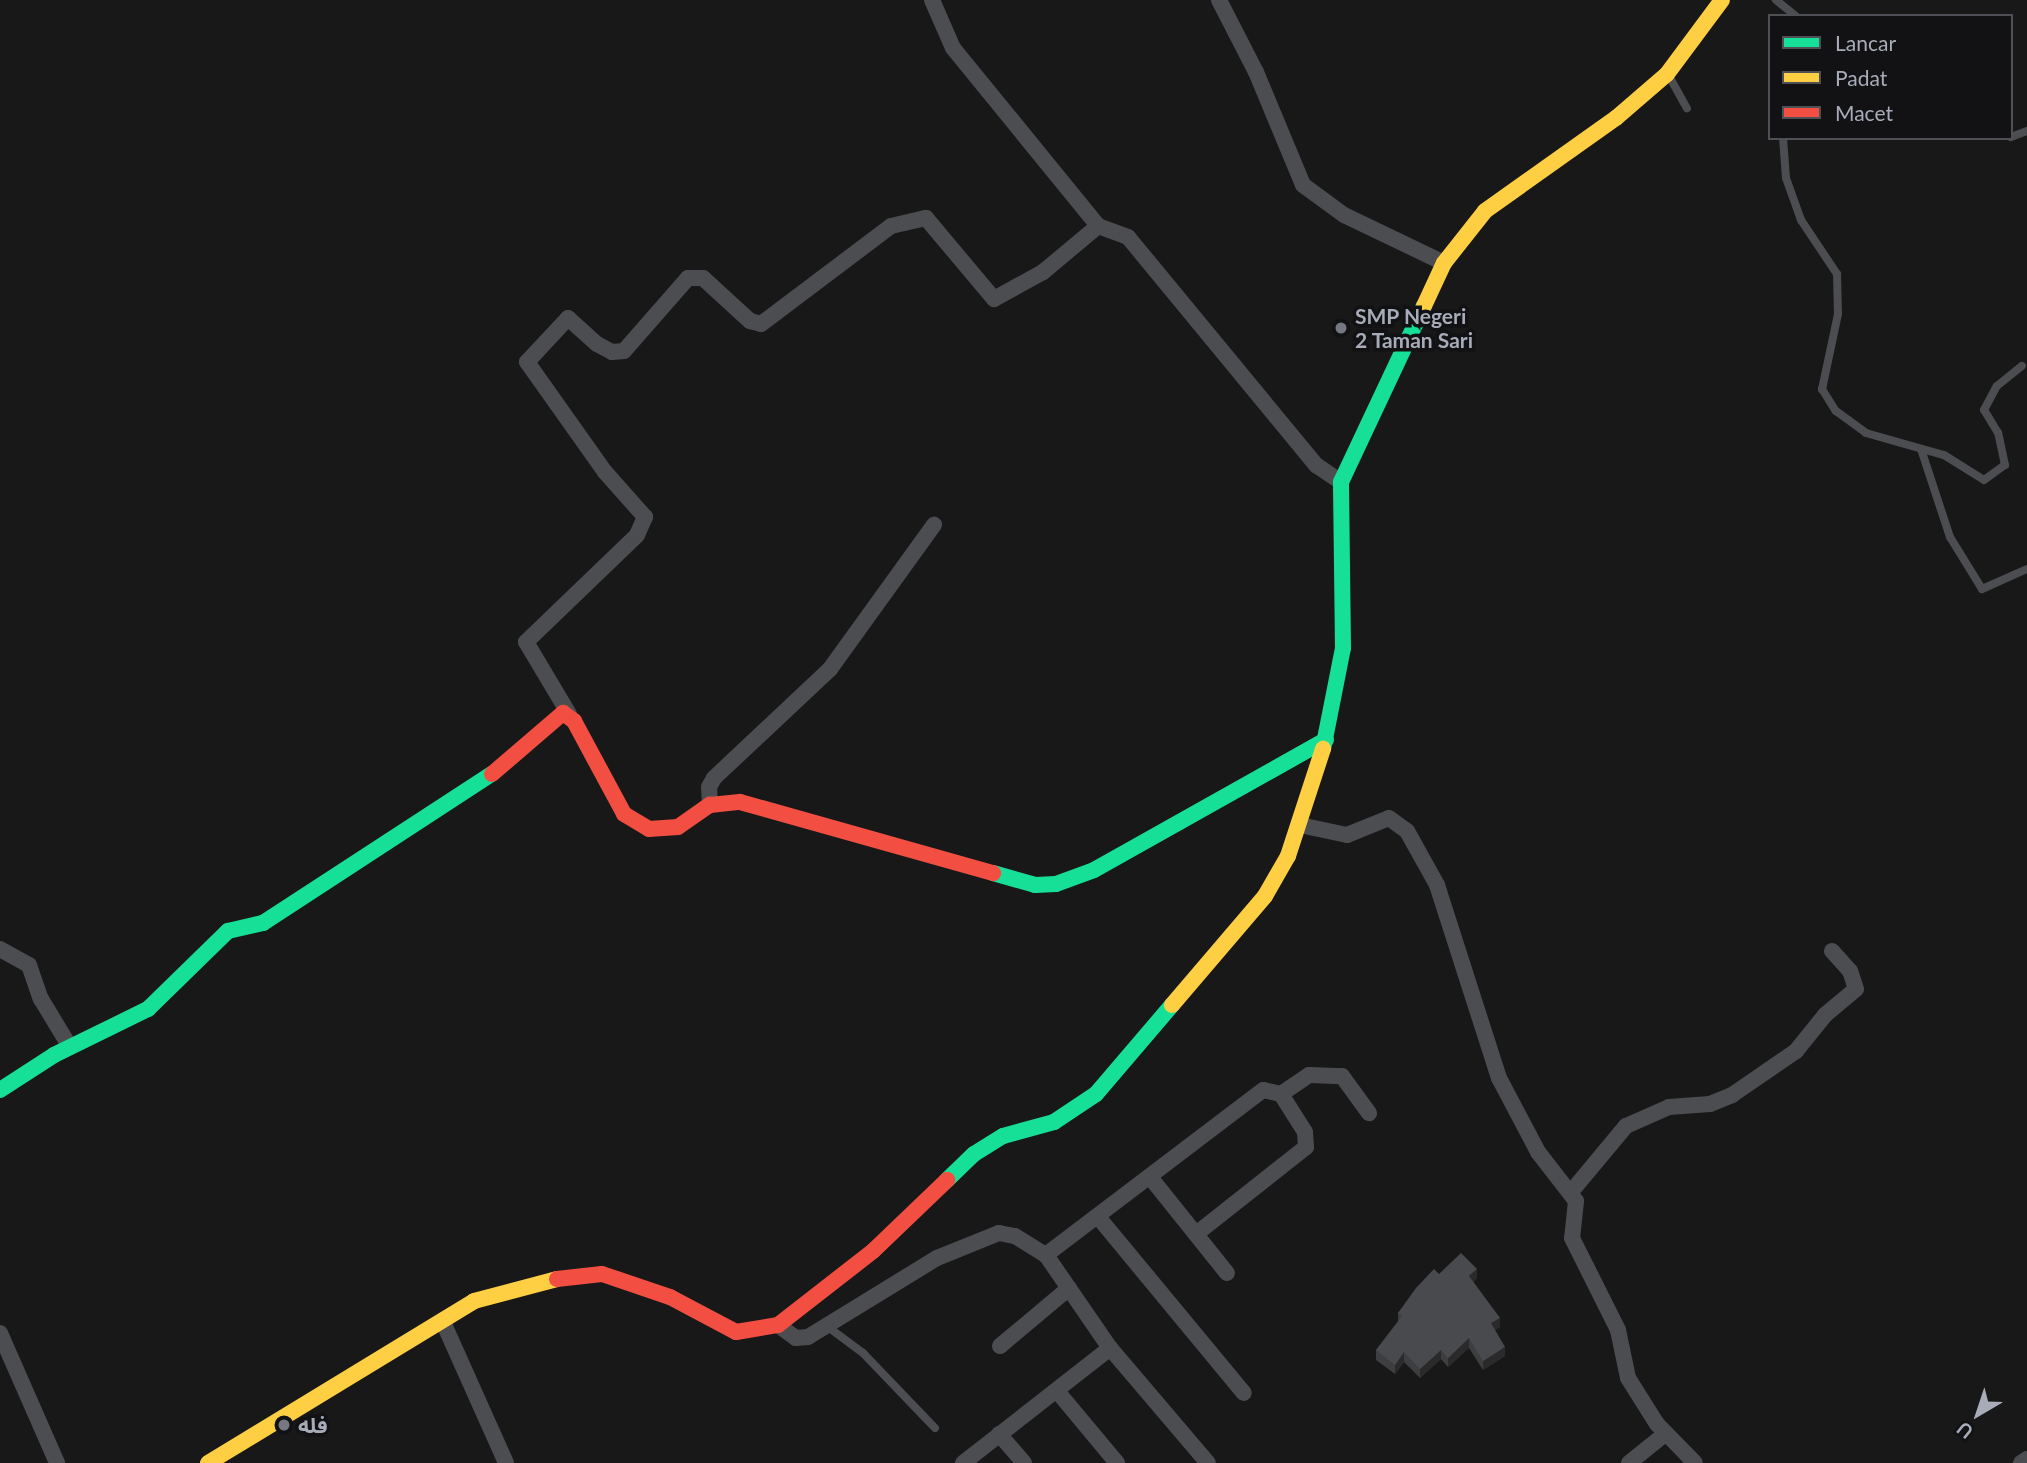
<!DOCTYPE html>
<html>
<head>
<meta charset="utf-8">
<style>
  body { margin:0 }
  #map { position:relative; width:2027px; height:1463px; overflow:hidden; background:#181818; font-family:Lato,"Noto Sans Arabic",sans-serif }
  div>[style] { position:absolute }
  .lane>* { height:8px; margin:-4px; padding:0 4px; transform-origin:4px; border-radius:4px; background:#4c4d51 }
  .street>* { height:16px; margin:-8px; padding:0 8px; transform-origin:8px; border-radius:8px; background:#4c4d51 }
  .fast>* { height:16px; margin:-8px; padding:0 8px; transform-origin:8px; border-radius:8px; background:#16e098 }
  .slow>* { height:16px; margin:-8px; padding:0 8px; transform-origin:8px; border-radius:8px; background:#ffcf43 }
  .jam>* { height:16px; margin:-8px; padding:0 8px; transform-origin:8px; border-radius:8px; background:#f24e42 }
  .wall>* { inset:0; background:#3e3e40 }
  .shaded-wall>* { inset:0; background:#2a2a2b }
  .building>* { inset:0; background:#494a4d }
  .dots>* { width:19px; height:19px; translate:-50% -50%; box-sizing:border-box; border:4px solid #121214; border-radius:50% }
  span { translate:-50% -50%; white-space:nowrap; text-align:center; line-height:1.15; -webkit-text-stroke:7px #121214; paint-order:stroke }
  .poi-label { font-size:21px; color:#a8acb9; font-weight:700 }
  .left { translate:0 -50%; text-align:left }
  .legend { position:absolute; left:1768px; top:14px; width:245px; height:126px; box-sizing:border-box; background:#121214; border:2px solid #4e5056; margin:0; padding:9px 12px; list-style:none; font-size:21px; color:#a8acb9 }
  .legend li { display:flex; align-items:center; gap:14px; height:35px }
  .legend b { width:35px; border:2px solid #4e5056 }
  .north { position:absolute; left:1943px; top:1379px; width:70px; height:70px; -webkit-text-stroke:5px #121214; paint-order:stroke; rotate:219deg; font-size:19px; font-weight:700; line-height:28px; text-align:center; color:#a8acb9 }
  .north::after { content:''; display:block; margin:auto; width:24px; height:32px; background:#a8acb9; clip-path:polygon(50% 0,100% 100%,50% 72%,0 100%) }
</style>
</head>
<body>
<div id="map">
  <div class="lane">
    <div style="left:1776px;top:0;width:26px;rotate:39deg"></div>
    <div style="left:1669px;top:76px;width:37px;rotate:61deg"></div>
    <div style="left:2011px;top:137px;width:17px;rotate:-21deg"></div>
    <div style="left:1783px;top:138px;width:40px;rotate:85.7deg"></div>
    <div style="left:1786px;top:178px;width:45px;rotate:70.3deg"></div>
    <div style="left:1801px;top:220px;width:65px;rotate:56.3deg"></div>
    <div style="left:1837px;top:274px;width:40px;rotate:88.6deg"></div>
    <div style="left:1838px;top:314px;width:77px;rotate:102deg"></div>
    <div style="left:1822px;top:389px;width:26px;rotate:58deg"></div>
    <div style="left:1836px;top:411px;width:37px;rotate:36deg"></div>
    <div style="left:1866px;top:433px;width:81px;rotate:15.8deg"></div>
    <div style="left:1944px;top:455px;width:47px;rotate:32deg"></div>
    <div style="left:1984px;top:480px;width:26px;rotate:-36deg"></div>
    <div style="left:2005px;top:465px;width:33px;rotate:-102deg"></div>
    <div style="left:1998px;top:433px;width:27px;rotate:-121deg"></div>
    <div style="left:1984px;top:410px;width:27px;rotate:-62deg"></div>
    <div style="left:1997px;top:386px;width:32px;rotate:-39deg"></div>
    <div style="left:1921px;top:449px;width:93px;rotate:71.8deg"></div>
    <div style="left:1950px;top:537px;width:61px;rotate:58.4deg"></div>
    <div style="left:1982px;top:589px;width:49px;rotate:-24deg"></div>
    <div style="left:828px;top:1327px;width:44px;rotate:36.6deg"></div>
    <div style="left:863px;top:1353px;width:104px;rotate:46.2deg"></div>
  </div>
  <div class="street">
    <div style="left:932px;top:0;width:52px;rotate:66.4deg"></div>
    <div style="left:953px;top:48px;width:230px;rotate:50.8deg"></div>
    <div style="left:1098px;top:226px;width:32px;rotate:20deg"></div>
    <div style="left:1128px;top:237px;width:296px;rotate:50.5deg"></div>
    <div style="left:1316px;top:465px;width:30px;rotate:34deg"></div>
    <div style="left:1219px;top:0;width:81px;rotate:62.8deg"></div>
    <div style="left:1256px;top:72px;width:122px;rotate:67.4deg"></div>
    <div style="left:1303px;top:185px;width:51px;rotate:36.2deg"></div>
    <div style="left:1344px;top:215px;width:111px;rotate:25.6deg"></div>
    <div style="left:569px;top:714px;width:84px;rotate:-120.8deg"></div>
    <div style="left:526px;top:642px;width:154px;rotate:-43.9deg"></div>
    <div style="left:637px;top:535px;width:20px;rotate:-66deg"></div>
    <div style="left:645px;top:517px;width:60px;rotate:-131.6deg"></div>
    <div style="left:605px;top:472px;width:135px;rotate:-125.3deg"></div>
    <div style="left:527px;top:362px;width:60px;rotate:-47deg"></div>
    <div style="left:568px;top:318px;width:39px;rotate:42deg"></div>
    <div style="left:597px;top:344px;width:17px;rotate:28deg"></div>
    <div style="left:612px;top:352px;width:12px;rotate:-5deg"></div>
    <div style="left:624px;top:351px;width:97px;rotate:-48.8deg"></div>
    <div style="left:688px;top:278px;width:15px"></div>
    <div style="left:703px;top:278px;width:64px;rotate:42.5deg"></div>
    <div style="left:750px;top:321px;width:11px;rotate:15deg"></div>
    <div style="left:761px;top:324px;width:163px;rotate:-37deg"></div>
    <div style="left:891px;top:226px;width:36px;rotate:-13deg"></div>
    <div style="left:926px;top:218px;width:106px;rotate:50deg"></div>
    <div style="left:994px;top:299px;width:56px;rotate:-28.9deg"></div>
    <div style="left:1043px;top:272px;width:72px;rotate:-39.9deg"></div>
    <div style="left:710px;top:805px;width:18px;rotate:-93deg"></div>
    <div style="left:709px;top:787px;width:10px;rotate:-61deg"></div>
    <div style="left:714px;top:778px;width:159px;rotate:-43.2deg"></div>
    <div style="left:830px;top:669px;width:178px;rotate:-54.2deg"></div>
    <div style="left:1300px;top:825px;width:48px;rotate:12deg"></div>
    <div style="left:1347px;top:835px;width:45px;rotate:-22deg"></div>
    <div style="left:1389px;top:818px;width:22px;rotate:36deg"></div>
    <div style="left:1407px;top:831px;width:62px;rotate:60.9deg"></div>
    <div style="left:1437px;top:885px;width:203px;rotate:72.2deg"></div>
    <div style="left:1499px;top:1078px;width:84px;rotate:62.2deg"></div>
    <div style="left:1538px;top:1152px;width:62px;rotate:52.2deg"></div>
    <div style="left:1576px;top:1201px;width:37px;rotate:96deg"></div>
    <div style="left:1572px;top:1238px;width:103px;rotate:63.4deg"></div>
    <div style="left:1618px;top:1330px;width:49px;rotate:78.2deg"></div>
    <div style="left:1628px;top:1378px;width:54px;rotate:57.8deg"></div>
    <div style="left:1657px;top:1424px;width:54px;rotate:45.7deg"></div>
    <div style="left:0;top:949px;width:33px;rotate:29deg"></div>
    <div style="left:29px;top:965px;width:36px;rotate:71deg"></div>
    <div style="left:41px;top:999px;width:56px;rotate:58.9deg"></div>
    <div style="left:1281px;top:1094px;width:34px;rotate:-34deg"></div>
    <div style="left:1309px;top:1075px;width:33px;rotate:2deg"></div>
    <div style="left:1342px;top:1076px;width:46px;rotate:53.9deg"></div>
    <div style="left:1150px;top:1177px;width:123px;rotate:51.3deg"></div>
    <div style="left:1571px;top:1192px;width:86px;rotate:-50.2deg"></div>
    <div style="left:1626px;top:1126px;width:47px;rotate:-23.8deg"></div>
    <div style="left:1669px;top:1107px;width:41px;rotate:-4.2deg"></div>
    <div style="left:1710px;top:1104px;width:24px;rotate:-22deg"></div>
    <div style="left:1732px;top:1095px;width:78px;rotate:-34.5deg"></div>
    <div style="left:1796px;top:1051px;width:46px;rotate:-51.1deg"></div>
    <div style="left:1825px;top:1015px;width:40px;rotate:-40deg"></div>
    <div style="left:1856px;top:989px;width:19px;rotate:-108deg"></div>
    <div style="left:1850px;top:971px;width:27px;rotate:-132deg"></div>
    <div style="left:1099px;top:1218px;width:227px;rotate:50.4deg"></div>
    <div style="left:1196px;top:1234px;width:140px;rotate:-38.3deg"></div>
    <div style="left:1306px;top:1147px;width:15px;rotate:-94deg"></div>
    <div style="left:1305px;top:1132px;width:45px;rotate:-122.3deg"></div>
    <div style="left:1281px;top:1094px;width:18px;rotate:-167deg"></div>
    <div style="left:1263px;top:1090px;width:273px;rotate:142.8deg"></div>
    <div style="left:1046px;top:1255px;width:113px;rotate:55.5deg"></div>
    <div style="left:1110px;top:1348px;width:151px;rotate:49.6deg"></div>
    <div style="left:443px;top:1322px;width:154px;rotate:65.9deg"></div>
    <div style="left:778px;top:1325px;width:22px;rotate:36deg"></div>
    <div style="left:796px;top:1338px;width:12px;rotate:-5deg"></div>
    <div style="left:808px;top:1337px;width:151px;rotate:-31.5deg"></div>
    <div style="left:937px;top:1258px;width:67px;rotate:-22deg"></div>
    <div style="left:999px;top:1233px;width:16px;rotate:11deg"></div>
    <div style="left:1015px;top:1236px;width:36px;rotate:32deg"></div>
    <div style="left:0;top:1333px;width:142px;rotate:66.3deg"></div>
    <div style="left:1000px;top:1346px;width:90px;rotate:-40deg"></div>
    <div style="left:1057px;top:1391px;width:94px;rotate:50.2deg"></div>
    <div style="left:999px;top:1434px;width:38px;rotate:49deg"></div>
    <div style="left:963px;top:1463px;width:187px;rotate:-38deg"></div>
    <div style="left:1629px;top:1463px;width:46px;rotate:-38.9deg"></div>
    <div style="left:2021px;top:1463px;width:7px;rotate:-34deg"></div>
  </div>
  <div class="fast">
    <div style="left:1323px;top:749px;width:103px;rotate:-78.8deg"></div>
    <div style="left:1343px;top:648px;width:166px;rotate:-90.7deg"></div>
    <div style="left:1341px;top:482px;width:195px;rotate:-64.8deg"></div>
    <div style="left:993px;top:873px;width:44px;rotate:15.9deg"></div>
    <div style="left:1035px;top:885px;width:21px;rotate:-3deg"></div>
    <div style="left:1056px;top:884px;width:40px;rotate:-20.2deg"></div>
    <div style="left:1094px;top:870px;width:266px;rotate:-29.3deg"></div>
    <div style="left:0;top:1090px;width:64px;rotate:-32.9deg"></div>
    <div style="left:54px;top:1055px;width:105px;rotate:-26.1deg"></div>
    <div style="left:148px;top:1009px;width:112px;rotate:-44.3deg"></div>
    <div style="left:228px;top:931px;width:36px;rotate:-13deg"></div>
    <div style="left:263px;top:923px;width:273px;rotate:-33.1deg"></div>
    <div style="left:947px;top:1180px;width:37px;rotate:-44deg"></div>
    <div style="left:974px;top:1154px;width:34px;rotate:-32deg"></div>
    <div style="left:1003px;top:1136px;width:53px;rotate:-15.4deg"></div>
    <div style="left:1054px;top:1122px;width:50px;rotate:-33.7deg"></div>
    <div style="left:1096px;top:1094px;width:117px;rotate:-49.5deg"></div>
  </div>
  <div class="slow">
    <div style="left:1424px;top:306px;width:47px;rotate:-65.1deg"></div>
    <div style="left:1444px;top:263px;width:66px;rotate:-51.7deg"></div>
    <div style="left:1485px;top:211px;width:161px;rotate:-35.4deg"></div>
    <div style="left:1616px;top:118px;width:67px;rotate:-40.8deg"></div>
    <div style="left:1667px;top:74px;width:92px;rotate:-53.4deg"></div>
    <div style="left:1172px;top:1005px;width:143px;rotate:-49.5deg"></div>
    <div style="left:1265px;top:896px;width:46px;rotate:-60.1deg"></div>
    <div style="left:1288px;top:856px;width:113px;rotate:-71.9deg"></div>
    <div style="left:208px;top:1463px;width:311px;rotate:-31.3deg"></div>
    <div style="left:474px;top:1301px;width:86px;rotate:-14.8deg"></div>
  </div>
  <div class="jam">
    <div style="left:492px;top:774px;width:94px;rotate:-40.7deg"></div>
    <div style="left:563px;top:713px;width:14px;rotate:36deg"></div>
    <div style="left:574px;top:721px;width:106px;rotate:61.7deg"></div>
    <div style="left:624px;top:814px;width:29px;rotate:31deg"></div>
    <div style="left:649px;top:829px;width:29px;rotate:-4deg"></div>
    <div style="left:678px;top:827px;width:39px;rotate:-35deg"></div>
    <div style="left:710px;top:805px;width:30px;rotate:-6deg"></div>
    <div style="left:740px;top:802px;width:263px;rotate:15.7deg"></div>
    <div style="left:557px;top:1279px;width:45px;rotate:-6.3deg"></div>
    <div style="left:602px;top:1274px;width:72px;rotate:18.7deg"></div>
    <div style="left:670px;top:1297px;width:75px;rotate:27.9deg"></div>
    <div style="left:736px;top:1332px;width:43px;rotate:-9.5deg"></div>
    <div style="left:778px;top:1325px;width:120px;rotate:-37.9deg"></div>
    <div style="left:873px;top:1251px;width:103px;rotate:-43.8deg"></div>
  </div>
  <div class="wall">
    <div style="clip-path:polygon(1439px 1274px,1477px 1278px,1473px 1282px,1500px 1327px,1495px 1330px,1505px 1356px,1483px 1370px,1469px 1348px,1448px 1367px,1441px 1359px,1420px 1378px,1404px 1362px,1395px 1374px,1376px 1360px,1376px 1350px,1398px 1322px,1398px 1313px)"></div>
  </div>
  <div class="shaded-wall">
    <div style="clip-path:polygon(1477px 1269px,1477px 1278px,1469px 1286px,1469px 1276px)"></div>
    <div style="clip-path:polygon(1500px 1318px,1500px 1327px,1491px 1333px,1491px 1323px)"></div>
    <div style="clip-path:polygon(1469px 1338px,1469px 1348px,1448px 1367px,1448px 1358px)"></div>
    <div style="clip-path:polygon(1505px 1347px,1505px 1356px,1483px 1370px,1483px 1361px)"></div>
    <div style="clip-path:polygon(1441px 1350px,1441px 1359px,1420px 1378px,1420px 1369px)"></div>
    <div style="clip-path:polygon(1404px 1352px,1404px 1362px,1395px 1374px,1395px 1365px)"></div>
  </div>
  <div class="building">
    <div style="clip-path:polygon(1461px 1253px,1477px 1269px,1469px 1276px,1500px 1318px,1491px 1323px,1505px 1347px,1483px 1361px,1469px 1338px,1448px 1358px,1441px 1350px,1420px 1369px,1404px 1352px,1395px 1365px,1376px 1350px,1402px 1316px,1398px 1313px,1416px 1288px,1434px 1269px,1439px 1274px)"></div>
  </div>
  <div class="dots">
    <div style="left:1341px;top:328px;background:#767881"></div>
    <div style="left:284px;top:1425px;background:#767881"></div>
  </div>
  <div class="poi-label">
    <span class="left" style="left:1355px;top:328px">SMP Negeri<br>2 Taman Sari</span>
    <span class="left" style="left:298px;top:1425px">فله</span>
  </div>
  <ul class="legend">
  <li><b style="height:9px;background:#16e098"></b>Lancar</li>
  <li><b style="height:9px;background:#ffcf43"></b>Padat</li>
  <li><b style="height:9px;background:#f24e42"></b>Macet</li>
  </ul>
  <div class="north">U</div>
</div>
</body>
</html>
